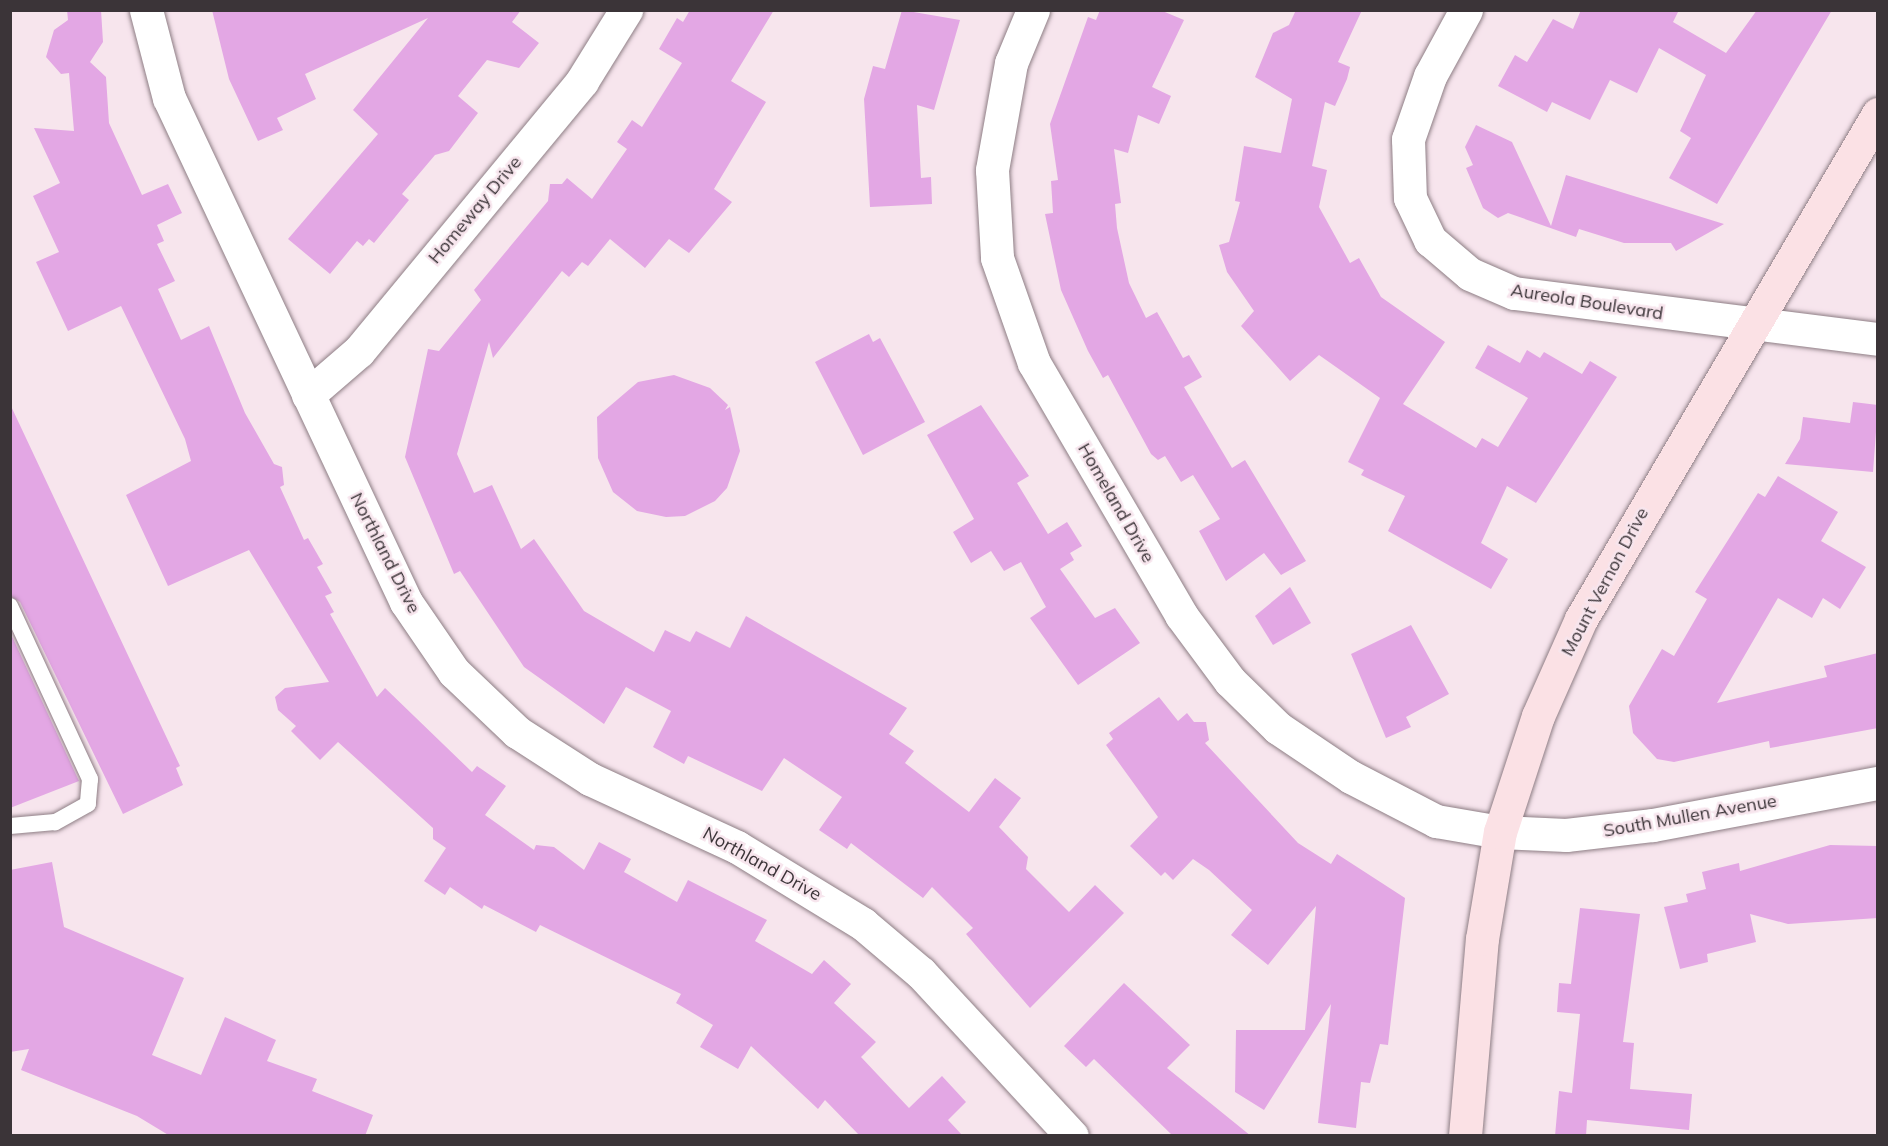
<!DOCTYPE html>
<html>
<head>
<meta charset="utf-8">
<style>
  body { margin:0 }
  #map { position:relative; width:1888px; height:1146px; overflow:hidden; background:#f7e5ed; font-family:Mulish,sans-serif }
  div>[style] { position:absolute }
  .building>* { inset:0; background:#e3a7e4 }
  .roads { filter:drop-shadow(0 0 2px #8e7e85) drop-shadow(0 0 2px #8e7e85) }
  .lane>* { height:16px; margin:-8px; padding:0 8px; transform-origin:8px; border-radius:8px; background:#fff }
  .street>* { height:33px; margin:-16.5px; padding:0 16.5px; transform-origin:16.5px; border-radius:16.5px; background:#fff }
  .secondary>* { height:33px; margin:-16.5px; padding:0 16.5px; transform-origin:16.5px; border-radius:16.5px; background:#fbe1e5 }
  span { translate:-50% -50%; white-space:nowrap; text-align:center; line-height:1.15; -webkit-text-stroke:5px #f7e5ed; paint-order:stroke }
  .street-label { font-size:18px; color:#3b3438 }
  .frame { position:absolute; inset:0; border:12px solid #3b3438; pointer-events:none }
</style>
</head>
<body>
<div id="map">
  <div class="building">
    <div style="clip-path:polygon(67px 10px,101px 10px,103px 42px,90px 62px,106px 77px,109px 123px,142px 195px,168px 184px,182px 213px,157px 225px,164px 241px,157px 244px,175px 281px,158px 289px,181px 340px,209px 326px,245px 413px,274px 464px,282px 467px,284px 485px,280px 487px,304px 540px,308px 538px,323px 564px,317px 567px,332px 593px,325px 596px,334px 612px,330px 614px,377px 697px,385px 688px,472px 772px,477px 766px,506px 786px,485px 815px,534px 850px,536px 845px,554px 847px,584px 870px,599px 842px,631px 859px,624px 872px,677px 902px,688px 880px,767px 920px,755px 941px,812px 974px,824px 960px,851px 984px,834px 1003px,876px 1042px,861px 1057px,909px 1108px,942px 1076px,966px 1102px,948px 1120px,963px 1136px,860px 1136px,825px 1100px,818px 1109px,751px 1046px,738px 1069px,700px 1047px,713px 1025px,676px 1003px,681px 994px,540px 925px,536px 932px,484px 905px,482px 909px,450px 887px,445px 895px,424px 881px,446px 848px,433px 839px,433px 828px,338px 742px,320px 760px,291px 731px,296px 726px,278px 710px,275px 697px,285px 688px,329px 682px,249px 550px,168px 586px,126px 495px,191px 461px,185px 439px,121px 306px,68px 331px,36px 262px,59px 252px,33px 196px,60px 183px,34px 128px,74px 131px,69px 73px,61px 74px,46px 57px,54px 30px,68px 20px)"></div>
    <div style="clip-path:polygon(212px 10px,521px 10px,512px 22px,539px 43px,519px 68px,487px 60px,458px 96px,478px 113px,449px 151px,435px 155px,402px 194px,409px 200px,374px 243px,369px 239px,363px 246px,357px 241px,330px 274px,288px 239px,378px 134px,353px 110px,428px 18px,305px 74px,316px 99px,277px 118px,283px 130px,258px 141px,229px 79px)"></div>
    <div style="clip-path:polygon(690px 10px,774px 10px,731px 81px,766px 102px,714px 189px,732px 202px,689px 253px,669px 239px,645px 268px,610px 239px,588px 266px,582px 262px,569px 277px,562px 271px,493px 358px,489px 342px,457px 454px,474px 493px,492px 485px,521px 549px,534px 539px,584px 611px,654px 652px,665px 630px,690px 642px,696px 631px,730px 648px,746px 616px,907px 708px,889px 734px,914px 751px,905px 763px,969px 812px,995px 778px,1021px 798px,999px 827px,1028px 857px,1026px 869px,1069px 912px,1095px 885px,1124px 913px,1030px 1008px,966px 934px,973px 928px,932px 887px,923px 898px,851px 843px,847px 849px,819px 830px,842px 797px,784px 758px,762px 791px,688px 756px,684px 764px,653px 747px,671px 711px,626px 687px,604px 724px,524px 667px,460px 571px,454px 574px,405px 457px,428px 349px,439px 351px,481px 300px,474px 290px,548px 201px,550px 184px,562px 184px,567px 178px,592px 199px,627px 149px,617px 142px,632px 120px,642px 127px,682px 63px,659px 49px,677px 18px,683px 22px)"></div>
    <div style="clip-path:polygon(902px 10px,960px 20px,934px 110px,917px 105px,921px 178px,931px 177px,932px 204px,870px 207px,864px 99px,873px 66px,885px 69px)"></div>
    <div style="clip-path:polygon(1100px 10px,1160px 10px,1184px 20px,1152px 87px,1171px 96px,1159px 124px,1138px 115px,1128px 153px,1114px 149px,1121px 203px,1115px 204px,1117px 228px,1129px 283px,1146px 318px,1157px 312px,1183px 358px,1189px 355px,1202px 377px,1184px 387px,1232px 468px,1245px 460px,1306px 561px,1281px 575px,1264px 553px,1226px 581px,1199px 531px,1220px 519px,1193px 475px,1181px 482px,1165px 456px,1158px 460px,1151px 454px,1108px 375px,1103px 378px,1088px 351px,1061px 290px,1045px 214px,1053px 213px,1051px 181px,1058px 180px,1050px 124px,1088px 17px,1096px 20px)"></div>
    <div style="clip-path:polygon(1296px 10px,1362px 10px,1338px 62px,1350px 67px,1347px 79px,1335px 106px,1325px 102px,1312px 166px,1327px 170px,1319px 207px,1350px 263px,1359px 258px,1381px 297px,1445px 342px,1403px 404px,1476px 448px,1482px 438px,1498px 447px,1528px 398px,1475px 368px,1488px 345px,1520px 363px,1527px 350px,1540px 358px,1544px 352px,1582px 374px,1590px 361px,1617px 377px,1536px 503px,1507px 486px,1481px 543px,1508px 559px,1491px 589px,1388px 531px,1405px 496px,1361px 475px,1364px 470px,1348px 462px,1380px 398px,1319px 355px,1290px 381px,1241px 326px,1254px 311px,1227px 272px,1219px 245px,1229px 242px,1240px 202px,1235px 201px,1244px 146px,1281px 153px,1292px 99px,1255px 77px,1273px 33px,1289px 25px)"></div>
    <div style="clip-path:polygon(1581px 10px,1679px 10px,1673px 22px,1726px 53px,1757px 10px,1832px 10px,1717px 204px,1669px 178px,1691px 138px,1680px 131px,1706px 75px,1659px 48px,1637px 93px,1610px 80px,1590px 120px,1552px 102px,1547px 112px,1498px 86px,1515px 55px,1527px 62px,1553px 19px,1573px 29px)"></div>
    <div style="clip-path:polygon(1476px 125px,1512px 142px,1551px 226px,1566px 175px,1724px 224px,1676px 251px,1671px 243px,1624px 243px,1579px 229px,1576px 237px,1508px 213px,1498px 218px,1483px 208px,1466px 168px,1473px 165px,1465px 147px)"></div>
    <div style="clip-path:polygon(869px 334px,873px 342px,880px 338px,925px 422px,863px 455px,815px 362px)"></div>
    <div style="clip-path:polygon(674px 375px,710px 388px,728px 405px,725px 410px,730px 407px,740px 451px,727px 488px,715px 501px,685px 516px,666px 517px,637px 511px,613px 492px,598px 458px,597px 417px,638px 382px)"></div>
    <div style="clip-path:polygon(1853px 402px,1878px 405px,1873px 472px,1785px 464px,1800px 439px,1803px 417px,1850px 423px)"></div>
    <div style="clip-path:polygon(10px 404px,180px 766px,176px 768px,183px 785px,123px 814px,20px 602px,10px 596px)"></div>
    <div style="clip-path:polygon(981px 405px,1029px 476px,1017px 483px,1048px 534px,1067px 522px,1082px 546px,1070px 553px,1074px 560px,1060px 569px,1095px 618px,1115px 608px,1140px 643px,1078px 685px,1030px 618px,1046px 607px,1021px 562px,1004px 571px,991px 551px,971px 563px,953px 532px,974px 519px,927px 435px)"></div>
    <div style="clip-path:polygon(1778px 476px,1838px 512px,1821px 541px,1866px 567px,1840px 609px,1823px 598px,1812px 618px,1778px 598px,1717px 703px,1827px 677px,1824px 666px,1878px 653px,1878px 728px,1770px 748px,1769px 741px,1674px 762px,1657px 759px,1633px 733px,1629px 706px,1662px 649px,1674px 656px,1707px 599px,1695px 592px,1758px 493px,1765px 497px)"></div>
    <div style="clip-path:polygon(1290px 587px,1311px 623px,1273px 645px,1255px 616px)"></div>
    <div style="clip-path:polygon(1411px 625px,1449px 694px,1406px 717px,1411px 727px,1386px 738px,1351px 654px)"></div>
    <div style="clip-path:polygon(10px 632px,79px 781px,10px 808px)"></div>
    <div style="clip-path:polygon(1159px 697px,1178px 721px,1187px 713px,1194px 722px,1206px 722px,1209px 740px,1205px 743px,1298px 843px,1331px 864px,1337px 854px,1405px 898px,1388px 1045px,1380px 1044px,1370px 1083px,1361px 1082px,1356px 1128px,1318px 1123px,1331px 1004px,1264px 1110px,1235px 1092px,1236px 1030px,1305px 1030px,1316px 906px,1268px 965px,1231px 935px,1252px 910px,1209px 870px,1193px 859px,1173px 880px,1165px 872px,1161px 876px,1130px 846px,1158px 817px,1106px 745px,1113px 739px,1109px 733px)"></div>
    <div style="clip-path:polygon(1830px 845px,1878px 846px,1878px 918px,1788px 924px,1750px 914px,1756px 942px,1707px 954px,1708px 962px,1680px 969px,1664px 907px,1688px 902px,1686px 894px,1706px 889px,1702px 872px,1739px 863px,1740px 871px)"></div>
    <div style="clip-path:polygon(52px 862px,64px 927px,184px 978px,152px 1055px,201px 1075px,225px 1017px,276px 1040px,267px 1061px,317px 1079px,312px 1091px,373px 1115px,365px 1136px,170px 1136px,137px 1116px,21px 1070px,29px 1049px,10px 1052px,10px 870px)"></div>
    <div style="clip-path:polygon(1580px 908px,1640px 914px,1623px 1042px,1634px 1043px,1630px 1089px,1692px 1094px,1689px 1130px,1587px 1120px,1586px 1136px,1555px 1136px,1559px 1091px,1572px 1093px,1580px 1014px,1557px 1012px,1559px 983px,1571px 984px)"></div>
    <div style="clip-path:polygon(1124px 983px,1190px 1045px,1167px 1068px,1251px 1136px,1173px 1136px,1094px 1059px,1086px 1067px,1064px 1046px)"></div>
  </div>
  <div class="roads">
    <div class="lane">
      <div style="left:10px;top:606px;width:191px;rotate:65.2deg"></div>
      <div style="left:90px;top:779px;width:25px;rotate:95deg"></div>
      <div style="left:88px;top:804px;width:38px;rotate:151deg"></div>
      <div style="left:55px;top:822px;width:45px;rotate:174.9deg"></div>
    </div>
    <div class="street">
      <div style="left:146px;top:10px;width:91px;rotate:75.4deg"></div>
      <div style="left:169px;top:98px;width:557px;rotate:64.82deg"></div>
      <div style="left:406px;top:602px;width:85px;rotate:55.6deg"></div>
      <div style="left:454px;top:672px;width:87px;rotate:43.6deg"></div>
      <div style="left:517px;top:732px;width:87px;rotate:32.8deg"></div>
      <div style="left:590px;top:779px;width:162px;rotate:24.8deg"></div>
      <div style="left:737px;top:847px;width:148px;rotate:31.4deg"></div>
      <div style="left:863px;top:924px;width:76px;rotate:40.2deg"></div>
      <div style="left:921px;top:973px;width:222px;rotate:47.2deg"></div>
      <div style="left:1033px;top:10px;width:57px;rotate:112.5deg"></div>
      <div style="left:1011px;top:63px;width:109px;rotate:100.1deg"></div>
      <div style="left:992px;top:170px;width:88px;rotate:86.7deg"></div>
      <div style="left:997px;top:258px;width:111px;rotate:70.6deg"></div>
      <div style="left:1034px;top:363px;width:292px;rotate:59.7deg"></div>
      <div style="left:1181px;top:615px;width:82px;rotate:53.4deg"></div>
      <div style="left:1230px;top:681px;width:67px;rotate:44.4deg"></div>
      <div style="left:1278px;top:728px;width:88px;rotate:33.9deg"></div>
      <div style="left:1351px;top:777px;width:96px;rotate:27.4deg"></div>
      <div style="left:1436px;top:821px;width:65px;rotate:9.8deg"></div>
      <div style="left:1500px;top:832px;width:66px;rotate:2.6deg"></div>
      <div style="left:1566px;top:835px;width:88px;rotate:-6.6deg"></div>
      <div style="left:1653px;top:825px;width:229px;rotate:-10.6deg"></div>
      <div style="left:1466px;top:10px;width:75px;rotate:118.6deg"></div>
      <div style="left:1430px;top:76px;width:67px;rotate:109.2deg"></div>
      <div style="left:1408px;top:139px;width:59px;rotate:88.1deg"></div>
      <div style="left:1410px;top:198px;width:47px;rotate:64.5deg"></div>
      <div style="left:1430px;top:240px;width:52px;rotate:40.4deg"></div>
      <div style="left:1470px;top:274px;width:48px;rotate:23.4deg"></div>
      <div style="left:1514px;top:293px;width:367px;rotate:7.2deg"></div>
      <div style="left:308px;top:395px;width:67px;rotate:-40.8deg"></div>
      <div style="left:359px;top:351px;width:350px;rotate:-50.4deg"></div>
      <div style="left:582px;top:81px;width:84px;rotate:-58.2deg"></div>
    </div>
    <div class="secondary">
      <div style="left:1465px;top:1136px;width:198px;rotate:-85.1deg"></div>
      <div style="left:1482px;top:939px;width:109px;rotate:-80.5deg"></div>
      <div style="left:1500px;top:832px;width:122px;rotate:-71.9deg"></div>
      <div style="left:1538px;top:716px;width:106px;rotate:-66.1deg"></div>
      <div style="left:1581px;top:619px;width:586px;rotate:-59.54deg"></div>
    </div>
  </div>
  <div class="street-label">
    <span style="left:475px;top:210px;rotate:-50deg">Homeway Drive</span>
    <span style="left:1587px;top:302px;rotate:9deg">Aureola Boulevard</span>
    <span style="left:1116px;top:503px;rotate:60deg">Homeland Drive</span>
    <span style="left:385px;top:553px;rotate:63deg">Northland Drive</span>
    <span style="left:1605px;top:582px;rotate:-62deg">Mount Vernon Drive</span>
    <span style="left:1690px;top:816px;rotate:-10deg">South Mullen Avenue</span>
    <span style="left:762px;top:864px;rotate:29deg">Northland Drive</span>
  </div>
  <div class="frame"></div>
</div>
</body>
</html>
